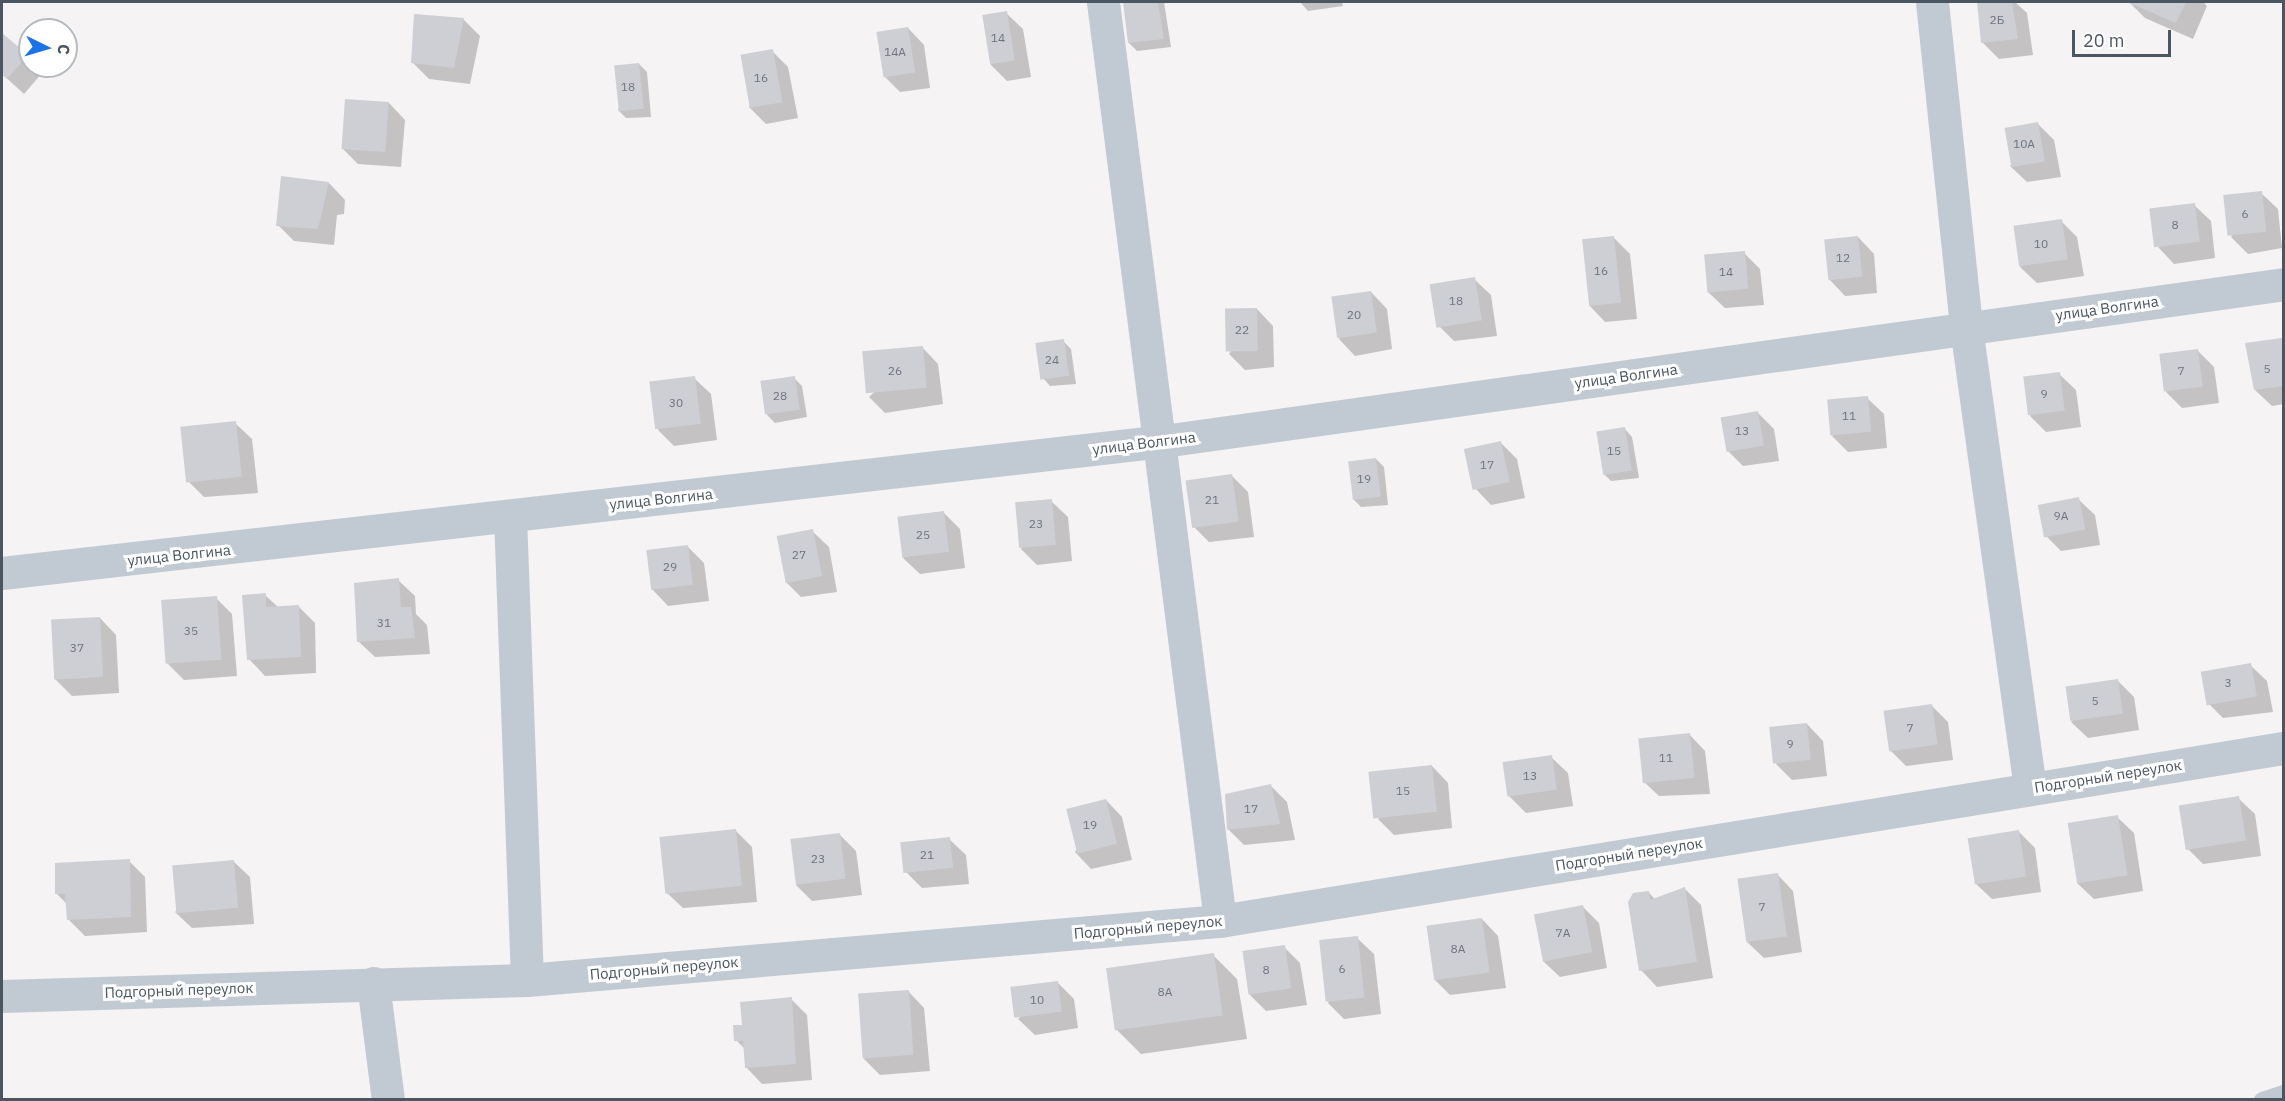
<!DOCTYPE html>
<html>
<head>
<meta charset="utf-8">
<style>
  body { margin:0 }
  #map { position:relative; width:2285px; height:1101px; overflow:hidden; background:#f5f3f3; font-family:"IBM Plex Sans",sans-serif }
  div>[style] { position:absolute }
  .shadow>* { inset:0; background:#0003 }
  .building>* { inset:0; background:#cdcfd5; transform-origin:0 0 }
  .lane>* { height:16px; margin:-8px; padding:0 8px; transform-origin:8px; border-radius:8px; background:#c1cad2 }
  .street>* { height:33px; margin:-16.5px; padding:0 16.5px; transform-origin:16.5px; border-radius:16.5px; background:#c1cad2 }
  span { translate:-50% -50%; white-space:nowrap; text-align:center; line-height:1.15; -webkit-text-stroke:6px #fff; paint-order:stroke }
  .number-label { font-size:12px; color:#6b747e }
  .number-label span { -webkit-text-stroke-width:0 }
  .street-label { font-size:15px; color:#4a5661 }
  .frame { position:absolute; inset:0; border:3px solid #4a5661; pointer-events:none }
  .north { position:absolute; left:18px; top:18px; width:60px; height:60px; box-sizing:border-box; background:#fff; border:2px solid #b7bbc0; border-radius:50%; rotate:95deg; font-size:16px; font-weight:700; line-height:24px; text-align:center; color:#4a5661 }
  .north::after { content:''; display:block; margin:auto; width:21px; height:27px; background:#1a73e8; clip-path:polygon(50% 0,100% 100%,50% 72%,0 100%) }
  .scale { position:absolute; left:2072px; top:30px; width:99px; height:27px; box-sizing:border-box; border:3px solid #4a5661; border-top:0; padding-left:8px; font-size:18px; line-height:21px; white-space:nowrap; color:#4a5661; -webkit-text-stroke:4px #fff; paint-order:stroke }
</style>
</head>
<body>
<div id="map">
  <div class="shadow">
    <div style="clip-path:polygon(1124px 2px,1164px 2px,1171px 47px,1137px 51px,1129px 43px)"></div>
    <div style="clip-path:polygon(1342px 2px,1343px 6px,1308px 11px,1300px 2px)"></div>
    <div style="clip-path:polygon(1978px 2px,2015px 2px,2027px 13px,2033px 55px,1999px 59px,1983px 43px)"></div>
    <div style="clip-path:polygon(2129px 2px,2203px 2px,2207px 6px,2193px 39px,2145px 18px)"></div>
    <div style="clip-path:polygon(1006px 13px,1023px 29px,1031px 77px,1007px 81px,991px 65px,983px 17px)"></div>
    <div style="clip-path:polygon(415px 15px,464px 20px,480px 36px,470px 84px,429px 79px,413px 63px)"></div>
    <div style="clip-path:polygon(908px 28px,924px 45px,930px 88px,900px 92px,884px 76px)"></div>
    <div style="clip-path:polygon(2px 35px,43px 72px,24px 94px,2px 74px)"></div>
    <div style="clip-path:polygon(772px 51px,788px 67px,798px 118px,766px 124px,749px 107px)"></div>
    <div style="clip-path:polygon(639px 64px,647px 72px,651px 117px,626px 118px,618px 110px)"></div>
    <div style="clip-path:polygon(389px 103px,405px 120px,401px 167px,358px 164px,342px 148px)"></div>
    <div style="clip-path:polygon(2038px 124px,2054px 140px,2061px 177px,2027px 182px,2010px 166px)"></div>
    <div style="clip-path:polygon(329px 183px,345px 200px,344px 214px,337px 215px,334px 245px,294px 241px,278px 225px)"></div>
    <div style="clip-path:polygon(2261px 193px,2278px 209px,2282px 248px,2248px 254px,2231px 237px)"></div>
    <div style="clip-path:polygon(2194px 205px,2211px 221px,2215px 258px,2174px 264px,2158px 247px)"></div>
    <div style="clip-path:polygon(2061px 221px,2077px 237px,2084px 276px,2037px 283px,2020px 267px)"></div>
    <div style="clip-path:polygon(1858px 237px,1874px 254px,1877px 293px,1845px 296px,1829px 279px)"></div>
    <div style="clip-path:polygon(1614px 238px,1630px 254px,1637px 319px,1605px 322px,1589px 305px)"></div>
    <div style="clip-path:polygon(1744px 253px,1760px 269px,1764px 305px,1725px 308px,1708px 292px)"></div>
    <div style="clip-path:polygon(1474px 279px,1491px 295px,1497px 336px,1454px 341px,1438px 325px)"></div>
    <div style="clip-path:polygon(1371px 292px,1387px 309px,1392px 349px,1355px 356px,1339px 339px)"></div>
    <div style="clip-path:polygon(1257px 309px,1273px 326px,1274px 367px,1245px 370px,1229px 354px)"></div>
    <div style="clip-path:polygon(2281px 340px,2284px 404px,2272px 406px,2255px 390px)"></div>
    <div style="clip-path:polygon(1063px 341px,1071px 349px,1076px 384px,1050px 386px,1043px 378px)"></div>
    <div style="clip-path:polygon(922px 347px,938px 364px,943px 404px,885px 413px,869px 397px)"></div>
    <div style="clip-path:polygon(2197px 350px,2214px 367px,2219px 403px,2182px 408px,2166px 392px)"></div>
    <div style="clip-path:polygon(2059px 374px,2076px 390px,2081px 427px,2046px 432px,2030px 416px)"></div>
    <div style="clip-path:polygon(694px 378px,711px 394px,717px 440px,674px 446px,658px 430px)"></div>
    <div style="clip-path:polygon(794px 378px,802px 386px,807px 417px,775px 423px,767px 415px)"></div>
    <div style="clip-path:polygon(1867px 398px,1884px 414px,1887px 448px,1848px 452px,1832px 436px)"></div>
    <div style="clip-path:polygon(1758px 413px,1774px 429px,1779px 461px,1743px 466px,1726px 449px)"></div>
    <div style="clip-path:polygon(235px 423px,252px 439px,258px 493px,204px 497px,188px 481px)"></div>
    <div style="clip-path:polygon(1625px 429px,1632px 437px,1639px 478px,1611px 481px,1603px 473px)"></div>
    <div style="clip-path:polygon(1500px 442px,1517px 459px,1525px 498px,1491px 505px,1475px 488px)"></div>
    <div style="clip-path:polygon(1376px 459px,1384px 467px,1388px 505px,1361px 507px,1353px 499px)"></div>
    <div style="clip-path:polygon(1232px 476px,1248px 492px,1254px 537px,1209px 542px,1193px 526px)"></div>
    <div style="clip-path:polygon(2078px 499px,2095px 515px,2100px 545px,2061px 551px,2045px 535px)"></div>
    <div style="clip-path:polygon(1051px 501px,1068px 517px,1072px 561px,1037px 565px,1021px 549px)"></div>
    <div style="clip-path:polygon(944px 513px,960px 529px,965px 568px,920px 574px,903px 558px)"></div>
    <div style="clip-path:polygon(812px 531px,829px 547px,837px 592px,801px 597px,785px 581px)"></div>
    <div style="clip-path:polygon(688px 547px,704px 563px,709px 601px,668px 606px,652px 589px)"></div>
    <div style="clip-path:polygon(398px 580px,415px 596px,416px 614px,427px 625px,430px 654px,375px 657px,358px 641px)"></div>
    <div style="clip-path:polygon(265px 595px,279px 608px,298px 606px,315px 623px,316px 673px,265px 676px,249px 659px)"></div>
    <div style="clip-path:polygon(216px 598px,232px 614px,237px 676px,184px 680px,168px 664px)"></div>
    <div style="clip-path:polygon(100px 618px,116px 635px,119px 693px,72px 696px,55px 679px)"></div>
    <div style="clip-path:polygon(2250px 665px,2267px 681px,2273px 712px,2223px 718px,2207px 702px)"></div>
    <div style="clip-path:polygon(2118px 681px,2134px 697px,2139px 730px,2088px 738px,2071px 722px)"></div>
    <div style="clip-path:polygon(1932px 706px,1948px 722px,1953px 760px,1906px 766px,1890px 750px)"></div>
    <div style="clip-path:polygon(1807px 724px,1823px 741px,1827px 776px,1792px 780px,1776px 764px)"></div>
    <div style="clip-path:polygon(1689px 734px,1705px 751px,1710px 794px,1659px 796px,1642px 780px)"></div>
    <div style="clip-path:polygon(1551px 757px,1568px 773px,1573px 806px,1526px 813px,1509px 796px)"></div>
    <div style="clip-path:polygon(1432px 766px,1448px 783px,1452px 828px,1394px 835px,1378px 819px)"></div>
    <div style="clip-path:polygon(1270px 785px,1287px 802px,1295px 840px,1244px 845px,1228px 829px)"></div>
    <div style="clip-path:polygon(2238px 798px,2255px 814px,2261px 856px,2203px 864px,2187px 848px)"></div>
    <div style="clip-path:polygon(1106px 800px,1122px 817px,1132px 860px,1091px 869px,1075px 852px)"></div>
    <div style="clip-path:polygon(2117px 817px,2134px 833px,2143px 891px,2094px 899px,2077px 883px)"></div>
    <div style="clip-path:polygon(735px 830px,752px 847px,757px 902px,683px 908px,666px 892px)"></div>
    <div style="clip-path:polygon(2019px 832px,2035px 848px,2041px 892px,1992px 899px,1975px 883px)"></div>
    <div style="clip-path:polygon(839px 834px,856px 851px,862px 895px,812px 901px,796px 885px)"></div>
    <div style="clip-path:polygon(949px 839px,966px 855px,969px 884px,922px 888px,906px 872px)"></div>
    <div style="clip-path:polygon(129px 861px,145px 877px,147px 932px,85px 936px,68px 919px,67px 904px,56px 893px)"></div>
    <div style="clip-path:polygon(233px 861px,250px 877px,254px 924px,192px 928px,175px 912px)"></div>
    <div style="clip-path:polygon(1777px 874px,1793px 891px,1802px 952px,1764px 958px,1747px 942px)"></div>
    <div style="clip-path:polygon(1685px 889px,1701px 905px,1713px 978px,1657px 987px,1641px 970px,1648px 892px,1655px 899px)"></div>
    <div style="clip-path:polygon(1583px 907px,1599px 923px,1607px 968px,1560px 977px,1543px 961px)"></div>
    <div style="clip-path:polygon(1482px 919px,1498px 936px,1506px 988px,1450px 995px,1434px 979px)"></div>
    <div style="clip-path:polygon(1357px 938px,1374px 954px,1381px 1014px,1344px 1019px,1328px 1003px)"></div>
    <div style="clip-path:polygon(1284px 947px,1300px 963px,1307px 1005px,1266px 1011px,1250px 995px)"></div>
    <div style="clip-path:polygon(1213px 955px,1237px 979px,1247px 1039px,1141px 1054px,1117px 1030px)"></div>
    <div style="clip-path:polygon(1058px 983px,1074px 999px,1078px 1028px,1035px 1035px,1018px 1019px)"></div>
    <div style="clip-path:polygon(908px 991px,924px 1008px,930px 1071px,880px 1075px,864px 1059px)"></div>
    <div style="clip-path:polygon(791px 999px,807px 1015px,812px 1080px,762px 1084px,746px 1067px,745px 1049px,736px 1040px,744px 1026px)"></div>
  </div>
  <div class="building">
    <div style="clip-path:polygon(1123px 2px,1158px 2px,1164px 39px,1128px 43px)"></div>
    <div style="clip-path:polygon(1977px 2px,2012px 2px,2018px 39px,1981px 43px)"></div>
    <div style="clip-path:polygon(2127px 2px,2186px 2px,2176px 23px)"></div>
    <div style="left:1007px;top:11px;width:50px;height:25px;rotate:81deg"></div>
    <div style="clip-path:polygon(414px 14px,464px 18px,454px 68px,411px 63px)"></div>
    <div style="left:908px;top:27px;width:46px;height:32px;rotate:81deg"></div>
    <div style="clip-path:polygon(2px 33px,28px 55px,7px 79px,2px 74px)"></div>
    <div style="left:773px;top:49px;width:54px;height:33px;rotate:80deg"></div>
    <div style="left:639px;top:63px;width:46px;height:25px;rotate:84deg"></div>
    <div style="left:345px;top:99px;width:44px;height:50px;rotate:4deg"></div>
    <div style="left:2038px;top:122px;width:40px;height:34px;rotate:80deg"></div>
    <div style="clip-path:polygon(281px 176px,329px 182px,318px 229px,276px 226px)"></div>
    <div style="left:2262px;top:191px;width:41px;height:39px;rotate:84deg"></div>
    <div style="left:2195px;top:203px;width:39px;height:46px;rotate:83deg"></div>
    <div style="left:2062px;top:219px;width:41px;height:49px;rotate:82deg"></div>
    <div style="left:1614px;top:236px;width:67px;height:32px;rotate:84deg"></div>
    <div style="left:1858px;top:236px;width:41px;height:34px;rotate:84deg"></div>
    <div style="left:1745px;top:251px;width:38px;height:41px;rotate:85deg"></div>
    <div style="left:1475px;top:277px;width:44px;height:46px;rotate:81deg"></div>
    <div style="left:1371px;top:291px;width:42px;height:40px;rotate:82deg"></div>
    <div style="left:1257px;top:308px;width:43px;height:32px;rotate:89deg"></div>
    <div style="clip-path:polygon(2282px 338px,2283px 386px,2254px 390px,2245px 343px)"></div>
    <div style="left:1064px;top:339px;width:37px;height:29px;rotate:82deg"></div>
    <div style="left:923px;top:346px;width:42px;height:61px;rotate:85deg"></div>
    <div style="left:2198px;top:349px;width:38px;height:39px;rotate:83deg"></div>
    <div style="left:2060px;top:372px;width:39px;height:37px;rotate:83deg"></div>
    <div style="left:695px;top:376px;width:48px;height:46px;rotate:83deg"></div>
    <div style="left:795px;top:376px;width:34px;height:35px;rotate:82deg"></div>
    <div style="left:1868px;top:396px;width:36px;height:41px;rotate:85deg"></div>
    <div style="left:1758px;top:411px;width:35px;height:38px;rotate:80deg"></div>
    <div style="left:236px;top:421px;width:56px;height:56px;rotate:84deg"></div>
    <div style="left:1625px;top:427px;width:44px;height:29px;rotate:81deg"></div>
    <div style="left:1501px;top:441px;width:42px;height:38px;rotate:78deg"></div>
    <div style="left:1376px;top:458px;width:39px;height:28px;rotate:83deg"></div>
    <div style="left:1232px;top:474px;width:48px;height:47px;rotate:82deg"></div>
    <div style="left:2079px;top:497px;width:33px;height:42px;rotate:79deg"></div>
    <div style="left:1052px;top:499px;width:46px;height:37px;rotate:85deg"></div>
    <div style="left:944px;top:511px;width:41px;height:47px;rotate:83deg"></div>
    <div style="left:813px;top:529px;width:48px;height:37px;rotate:79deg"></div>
    <div style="left:688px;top:545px;width:40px;height:42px;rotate:83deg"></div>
    <div style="clip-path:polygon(399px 578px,401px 607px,411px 607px,415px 638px,357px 642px,354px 583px)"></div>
    <div style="clip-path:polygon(266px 593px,266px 607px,299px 605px,301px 657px,247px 660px,242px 595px)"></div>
    <div style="left:217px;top:596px;width:64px;height:56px;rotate:86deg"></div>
    <div style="left:100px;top:617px;width:60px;height:49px;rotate:87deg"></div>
    <div style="left:2251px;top:663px;width:34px;height:51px;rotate:80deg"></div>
    <div style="left:2118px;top:679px;width:35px;height:53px;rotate:82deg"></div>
    <div style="left:1932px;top:704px;width:41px;height:49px;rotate:82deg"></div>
    <div style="left:1807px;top:723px;width:37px;height:38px;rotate:84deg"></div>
    <div style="left:1690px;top:733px;width:45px;height:52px;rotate:84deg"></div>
    <div style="left:1552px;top:755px;width:35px;height:50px;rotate:82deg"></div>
    <div style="left:1432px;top:765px;width:47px;height:64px;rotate:84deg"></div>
    <div style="clip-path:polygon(1271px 784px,1280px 824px,1227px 830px,1225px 794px)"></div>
    <div style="left:2239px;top:796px;width:45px;height:61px;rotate:81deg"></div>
    <div style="left:1106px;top:799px;width:46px;height:41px;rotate:76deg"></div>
    <div style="left:2118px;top:815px;width:61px;height:51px;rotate:81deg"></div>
    <div style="left:736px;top:829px;width:57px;height:77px;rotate:84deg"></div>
    <div style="left:2019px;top:830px;width:47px;height:52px;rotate:81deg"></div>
    <div style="left:840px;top:833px;width:46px;height:50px;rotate:83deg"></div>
    <div style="left:950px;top:837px;width:31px;height:50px;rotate:84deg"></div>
    <div style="clip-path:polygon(130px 859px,131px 917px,67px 920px,65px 894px,55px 894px,55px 863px)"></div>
    <div style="left:234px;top:860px;width:48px;height:62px;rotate:85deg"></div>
    <div style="left:1778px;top:873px;width:64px;height:41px;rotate:82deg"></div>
    <div style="clip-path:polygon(1685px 887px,1697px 962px,1639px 971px,1628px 902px,1633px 893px,1649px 891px,1650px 900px)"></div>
    <div style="left:1583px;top:905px;width:48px;height:50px;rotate:79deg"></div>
    <div style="left:1482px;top:918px;width:55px;height:56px;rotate:82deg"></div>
    <div style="left:1358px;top:936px;width:62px;height:39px;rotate:84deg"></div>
    <div style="left:1285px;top:945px;width:44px;height:43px;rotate:82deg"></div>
    <div style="left:1214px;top:953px;width:63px;height:109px;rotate:82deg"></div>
    <div style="left:1058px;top:981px;width:31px;height:48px;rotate:83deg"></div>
    <div style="left:909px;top:990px;width:65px;height:51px;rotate:86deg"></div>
    <div style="clip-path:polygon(792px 997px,796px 1064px,745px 1068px,743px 1041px,734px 1041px,733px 1025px,742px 1025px,740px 1002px)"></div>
  </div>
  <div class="lane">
    <div style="left:2262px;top:1100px;width:23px;rotate:-18deg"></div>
  </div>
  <div class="street">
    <div style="left:1103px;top:2px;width:926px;rotate:82.74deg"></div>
    <div style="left:1932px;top:2px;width:327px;rotate:84deg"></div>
    <div style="left:1966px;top:327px;width:465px;rotate:82.1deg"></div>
    <div style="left:510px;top:516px;width:464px;rotate:87.9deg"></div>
    <div style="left:2px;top:573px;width:1161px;rotate:-6.48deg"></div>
    <div style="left:1156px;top:442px;width:1139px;rotate:-7.97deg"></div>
    <div style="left:373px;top:983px;width:118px;rotate:82.7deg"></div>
    <div style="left:2px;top:996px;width:525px;rotate:-1.75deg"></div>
    <div style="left:527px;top:980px;width:696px;rotate:-4.87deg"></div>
    <div style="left:1220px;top:921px;width:1078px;rotate:-9.24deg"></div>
  </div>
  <div class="number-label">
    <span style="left:1997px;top:20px">2Б</span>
    <span style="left:998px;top:38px">14</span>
    <span style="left:895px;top:52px">14А</span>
    <span style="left:761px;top:78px">16</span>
    <span style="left:628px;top:87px">18</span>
    <span style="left:2024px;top:144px">10А</span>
    <span style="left:2245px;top:214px">6</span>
    <span style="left:2175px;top:225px">8</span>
    <span style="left:2041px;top:244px">10</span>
    <span style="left:1843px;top:258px">12</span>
    <span style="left:1601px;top:271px">16</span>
    <span style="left:1726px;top:272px">14</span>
    <span style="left:1456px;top:301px">18</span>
    <span style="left:1354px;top:315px">20</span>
    <span style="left:1242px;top:330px">22</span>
    <span style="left:1052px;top:360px">24</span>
    <span style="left:2267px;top:369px">5</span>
    <span style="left:895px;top:371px">26</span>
    <span style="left:2181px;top:371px">7</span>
    <span style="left:2044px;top:394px">9</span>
    <span style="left:780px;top:396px">28</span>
    <span style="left:676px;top:403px">30</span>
    <span style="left:1849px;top:416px">11</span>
    <span style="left:1742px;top:431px">13</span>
    <span style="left:1614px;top:451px">15</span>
    <span style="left:1487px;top:465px">17</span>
    <span style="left:1364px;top:479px">19</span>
    <span style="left:1212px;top:500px">21</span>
    <span style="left:2061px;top:516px">9А</span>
    <span style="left:1036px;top:524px">23</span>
    <span style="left:923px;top:535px">25</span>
    <span style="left:799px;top:555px">27</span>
    <span style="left:670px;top:567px">29</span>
    <span style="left:384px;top:623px">31</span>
    <span style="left:191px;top:631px">35</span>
    <span style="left:77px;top:648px">37</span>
    <span style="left:2228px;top:683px">3</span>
    <span style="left:2095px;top:701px">5</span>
    <span style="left:1910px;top:728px">7</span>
    <span style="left:1790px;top:744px">9</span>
    <span style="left:1666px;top:758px">11</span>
    <span style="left:1530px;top:776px">13</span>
    <span style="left:1403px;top:791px">15</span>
    <span style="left:1251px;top:809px">17</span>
    <span style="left:1090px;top:825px">19</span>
    <span style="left:927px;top:855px">21</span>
    <span style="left:818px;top:859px">23</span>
    <span style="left:1762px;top:907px">7</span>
    <span style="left:1563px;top:933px">7А</span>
    <span style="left:1458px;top:949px">8А</span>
    <span style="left:1342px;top:969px">6</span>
    <span style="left:1266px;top:970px">8</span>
    <span style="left:1165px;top:992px">8А</span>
    <span style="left:1037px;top:1000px">10</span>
  </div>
  <div class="street-label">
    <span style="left:2107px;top:308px;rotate:-8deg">улица Волгина</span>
    <span style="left:1626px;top:376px;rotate:-8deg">улица Волгина</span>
    <span style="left:1144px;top:443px;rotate:-7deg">улица Волгина</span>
    <span style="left:661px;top:499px;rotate:-6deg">улица Волгина</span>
    <span style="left:179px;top:555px;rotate:-6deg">улица Волгина</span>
    <span style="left:2108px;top:776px;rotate:-9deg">Подгорный переулок</span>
    <span style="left:1629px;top:854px;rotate:-9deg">Подгорный переулок</span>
    <span style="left:1148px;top:927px;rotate:-5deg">Подгорный переулок</span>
    <span style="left:664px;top:968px;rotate:-5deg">Подгорный переулок</span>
    <span style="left:179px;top:990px;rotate:-2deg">Подгорный переулок</span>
  </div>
  <div class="frame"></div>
  <div class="north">С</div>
  <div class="scale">20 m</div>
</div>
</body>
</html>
